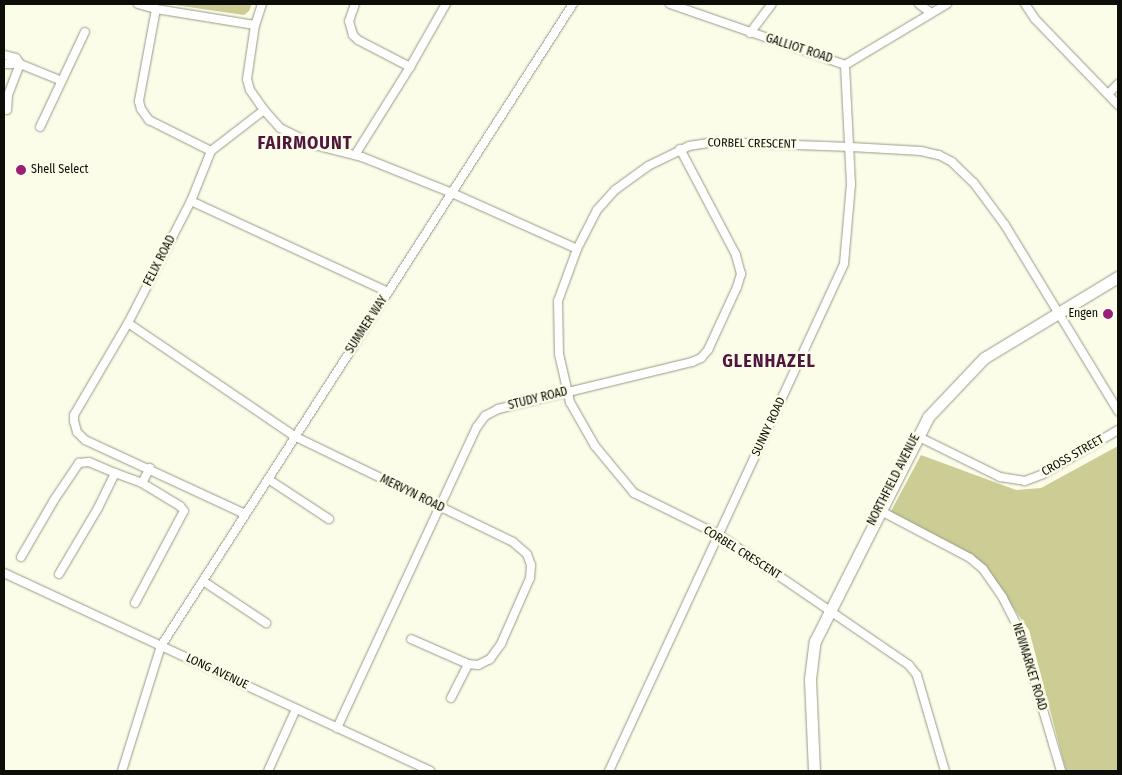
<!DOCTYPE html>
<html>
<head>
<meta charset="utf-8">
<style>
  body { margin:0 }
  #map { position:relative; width:1122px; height:775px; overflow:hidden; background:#fcfde9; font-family:"Fira Sans Condensed",sans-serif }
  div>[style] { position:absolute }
  .green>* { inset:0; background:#cccd94 }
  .roads { filter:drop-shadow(0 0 1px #989986) drop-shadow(0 0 1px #989986) }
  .street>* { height:8px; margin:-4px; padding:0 4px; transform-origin:4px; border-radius:4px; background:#fff }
  .secondary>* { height:11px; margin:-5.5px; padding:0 5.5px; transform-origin:5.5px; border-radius:5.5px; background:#fff }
  .dots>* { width:14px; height:14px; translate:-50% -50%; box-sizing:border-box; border:2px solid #fcfde9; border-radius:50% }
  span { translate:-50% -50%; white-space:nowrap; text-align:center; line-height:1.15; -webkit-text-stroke:5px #fcfde9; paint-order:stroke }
  .street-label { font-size:12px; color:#0e0e08 }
  .poi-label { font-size:12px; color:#0e0e08 }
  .left { translate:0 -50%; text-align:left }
  .right { translate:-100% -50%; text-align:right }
  .district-label { font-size:18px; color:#51163e; font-weight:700; letter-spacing:1px }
  .frame { position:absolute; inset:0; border:5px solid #0e0e08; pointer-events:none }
</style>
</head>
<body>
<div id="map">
  <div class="green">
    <div style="clip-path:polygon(252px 4px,249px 11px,244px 15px,175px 5px)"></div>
    <div style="clip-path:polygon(1118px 446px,1118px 771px,1066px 771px,1029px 630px,979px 560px,890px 513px,921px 455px,1016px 490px,1041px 488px)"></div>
  </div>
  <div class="roads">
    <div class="street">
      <div style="left:138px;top:4px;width:19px;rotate:16deg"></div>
      <div style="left:156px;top:9px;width:100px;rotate:9.2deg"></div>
      <div style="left:262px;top:4px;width:22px;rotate:108deg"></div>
      <div style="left:255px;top:25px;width:55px;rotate:98.4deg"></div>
      <div style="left:247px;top:79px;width:11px;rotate:75deg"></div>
      <div style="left:250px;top:90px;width:24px;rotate:55deg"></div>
      <div style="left:264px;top:110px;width:24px;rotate:48deg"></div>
      <div style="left:280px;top:128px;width:39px;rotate:26deg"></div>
      <div style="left:315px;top:145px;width:49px;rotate:14.3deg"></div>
      <div style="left:362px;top:157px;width:97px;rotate:21.8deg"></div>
      <div style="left:452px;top:193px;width:137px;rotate:24.1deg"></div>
      <div style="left:355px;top:4px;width:18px;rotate:109deg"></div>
      <div style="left:349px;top:21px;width:15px;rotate:74deg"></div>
      <div style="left:353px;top:35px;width:7px;rotate:45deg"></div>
      <div style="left:358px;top:40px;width:59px;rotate:27.4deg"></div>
      <div style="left:670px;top:4px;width:185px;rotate:19.2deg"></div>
      <div style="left:845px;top:65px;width:119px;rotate:-30.9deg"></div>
      <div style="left:919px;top:4px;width:15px;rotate:37deg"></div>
      <div style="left:1025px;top:4px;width:18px;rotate:56deg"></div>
      <div style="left:1035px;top:19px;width:120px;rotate:46deg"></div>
      <div style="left:156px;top:9px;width:94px;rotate:100.5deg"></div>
      <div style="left:139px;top:101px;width:8px;rotate:76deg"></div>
      <div style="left:141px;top:109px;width:14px;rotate:54deg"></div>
      <div style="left:149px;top:120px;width:69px;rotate:26.6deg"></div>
      <div style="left:750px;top:33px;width:36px;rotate:-53deg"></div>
      <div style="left:4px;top:55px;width:12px;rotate:14deg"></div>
      <div style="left:16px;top:58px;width:7px;rotate:56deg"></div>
      <div style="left:20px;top:64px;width:45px;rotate:22deg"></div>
      <div style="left:4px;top:64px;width:16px"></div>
      <div style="left:1108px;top:94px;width:14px;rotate:-45deg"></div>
      <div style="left:7px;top:110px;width:15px;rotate:-86deg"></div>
      <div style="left:8px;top:95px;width:33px;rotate:-69deg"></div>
      <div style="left:40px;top:127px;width:105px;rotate:-64.7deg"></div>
      <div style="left:355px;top:155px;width:104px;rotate:-58deg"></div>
      <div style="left:410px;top:67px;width:73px;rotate:-60.3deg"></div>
      <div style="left:191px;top:201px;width:217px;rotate:24.8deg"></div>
      <div style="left:128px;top:323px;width:203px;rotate:34.2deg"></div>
      <div style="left:296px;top:437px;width:241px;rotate:25.8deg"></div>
      <div style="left:513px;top:542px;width:18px;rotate:41deg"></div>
      <div style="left:527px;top:554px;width:12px;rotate:70deg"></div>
      <div style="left:531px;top:565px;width:13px;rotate:94deg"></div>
      <div style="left:530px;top:578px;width:72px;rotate:113.7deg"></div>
      <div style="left:501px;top:644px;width:19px;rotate:126deg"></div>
      <div style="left:490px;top:659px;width:13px;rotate:153deg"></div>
      <div style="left:478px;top:665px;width:10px;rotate:-174deg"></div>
      <div style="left:468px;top:664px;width:62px;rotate:-156.3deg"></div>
      <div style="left:917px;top:436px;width:93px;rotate:26.3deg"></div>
      <div style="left:1000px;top:477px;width:25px;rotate:9deg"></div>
      <div style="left:1025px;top:481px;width:19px;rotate:-21deg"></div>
      <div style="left:1043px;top:474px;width:87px;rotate:-30.4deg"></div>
      <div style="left:268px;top:479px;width:73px;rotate:33.3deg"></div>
      <div style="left:879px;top:510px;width:103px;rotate:27.8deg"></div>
      <div style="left:970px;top:558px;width:17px;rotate:40deg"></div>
      <div style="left:983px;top:569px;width:35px;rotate:55deg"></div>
      <div style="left:1003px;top:598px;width:35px;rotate:63deg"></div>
      <div style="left:1019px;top:629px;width:148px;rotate:73.5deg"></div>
      <div style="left:245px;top:514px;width:176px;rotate:-155.2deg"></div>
      <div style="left:85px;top:440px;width:11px;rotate:-135deg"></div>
      <div style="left:77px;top:432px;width:11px;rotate:-105deg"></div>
      <div style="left:74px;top:421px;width:6px;rotate:-90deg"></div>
      <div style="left:74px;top:415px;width:107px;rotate:-59.6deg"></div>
      <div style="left:128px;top:323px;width:137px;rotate:-62.7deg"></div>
      <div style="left:191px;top:201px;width:54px;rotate:-68.2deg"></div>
      <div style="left:211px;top:151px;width:67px;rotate:-37.7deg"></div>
      <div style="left:21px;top:557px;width:66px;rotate:-59.9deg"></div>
      <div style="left:54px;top:500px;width:45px;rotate:-56deg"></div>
      <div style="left:79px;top:463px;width:10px;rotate:-6deg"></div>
      <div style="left:89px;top:462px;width:28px;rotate:23deg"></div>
      <div style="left:4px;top:573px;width:470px;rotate:24.9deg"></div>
      <div style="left:59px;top:574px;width:77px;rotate:-59.4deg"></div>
      <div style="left:98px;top:508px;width:39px;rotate:-64deg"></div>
      <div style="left:115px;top:473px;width:29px;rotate:20deg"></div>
      <div style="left:203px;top:581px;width:76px;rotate:33.7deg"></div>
      <div style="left:135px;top:603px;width:104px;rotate:-62deg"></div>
      <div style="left:184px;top:511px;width:6px;rotate:-129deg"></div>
      <div style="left:180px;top:506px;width:44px;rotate:-148.8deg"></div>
      <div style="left:142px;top:483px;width:17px;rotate:-62deg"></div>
      <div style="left:451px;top:698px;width:38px;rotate:-63deg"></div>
      <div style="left:337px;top:728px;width:332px;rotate:-65.1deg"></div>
      <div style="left:477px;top:427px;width:14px;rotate:-54deg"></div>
      <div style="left:485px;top:416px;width:15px;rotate:-28deg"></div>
      <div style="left:498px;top:409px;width:200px;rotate:-13.6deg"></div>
      <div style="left:692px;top:362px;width:10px;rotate:-24deg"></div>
      <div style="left:701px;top:358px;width:11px;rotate:-49deg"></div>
      <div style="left:708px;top:350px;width:69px;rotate:-65.3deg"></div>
      <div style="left:737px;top:287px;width:14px;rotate:-73deg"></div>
      <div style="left:741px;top:274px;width:20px;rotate:-105deg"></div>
      <div style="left:736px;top:255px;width:120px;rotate:-117.8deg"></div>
      <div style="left:122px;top:771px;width:131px;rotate:-72.7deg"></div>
      <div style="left:161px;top:646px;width:763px;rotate:-57.31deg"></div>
      <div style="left:268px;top:771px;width:68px;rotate:-65.7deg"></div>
      <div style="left:609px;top:771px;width:559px;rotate:-65.13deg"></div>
      <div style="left:844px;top:264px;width:80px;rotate:-85deg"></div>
      <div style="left:851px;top:184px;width:119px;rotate:-92.9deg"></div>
      <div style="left:945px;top:771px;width:100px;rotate:-106.3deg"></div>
      <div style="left:917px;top:675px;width:13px;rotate:-129deg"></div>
      <div style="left:909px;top:665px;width:230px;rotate:-145.6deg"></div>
      <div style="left:719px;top:535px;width:95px;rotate:-153.7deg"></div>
      <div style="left:634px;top:493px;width:61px;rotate:-129.7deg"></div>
      <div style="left:595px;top:446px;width:51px;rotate:-119.6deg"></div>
      <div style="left:570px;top:402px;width:49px;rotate:-102.9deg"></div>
      <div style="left:559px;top:354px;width:53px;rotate:-91.1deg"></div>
      <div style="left:558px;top:301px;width:55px;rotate:-69.9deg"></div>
      <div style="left:577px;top:249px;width:44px;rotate:-62.9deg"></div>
      <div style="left:597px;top:210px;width:27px;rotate:-48deg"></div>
      <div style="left:615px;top:190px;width:41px;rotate:-36deg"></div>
      <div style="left:648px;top:166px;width:46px;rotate:-26deg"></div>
      <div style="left:689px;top:146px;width:26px;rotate:-9deg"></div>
      <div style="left:715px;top:142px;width:136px;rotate:2.1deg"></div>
      <div style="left:851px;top:147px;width:70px;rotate:3.3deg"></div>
      <div style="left:921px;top:151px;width:18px;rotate:13deg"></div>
      <div style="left:939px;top:155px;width:15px;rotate:28deg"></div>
      <div style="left:952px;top:162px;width:30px;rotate:44deg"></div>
      <div style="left:974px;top:183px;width:52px;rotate:53.6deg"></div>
      <div style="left:1005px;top:225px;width:218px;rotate:58.7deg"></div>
    </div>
    <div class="secondary">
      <div style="left:814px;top:771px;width:92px;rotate:-92.5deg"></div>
      <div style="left:810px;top:679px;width:38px;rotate:-83deg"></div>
      <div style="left:815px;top:641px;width:251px;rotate:-63.2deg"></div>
      <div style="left:928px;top:417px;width:81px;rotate:-46.5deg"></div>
      <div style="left:984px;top:358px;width:157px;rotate:-31.2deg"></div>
    </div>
  </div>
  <div class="dots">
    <div style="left:21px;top:170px;background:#9b1f77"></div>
    <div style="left:1108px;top:314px;background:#9b1f77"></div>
  </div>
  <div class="street-label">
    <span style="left:799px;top:49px;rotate:18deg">GALLIOT ROAD</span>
    <span style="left:752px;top:144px;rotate:1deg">CORBEL CRESCENT</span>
    <span style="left:160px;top:261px;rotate:-63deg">FELIX ROAD</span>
    <span style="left:367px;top:325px;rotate:-57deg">SUMMER WAY</span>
    <span style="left:538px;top:399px;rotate:-14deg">STUDY ROAD</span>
    <span style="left:769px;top:427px;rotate:-65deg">SUNNY ROAD</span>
    <span style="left:1073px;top:456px;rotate:-30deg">CROSS STREET</span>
    <span style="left:894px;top:480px;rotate:-63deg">NORTHFIELD AVENUE</span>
    <span style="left:412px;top:494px;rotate:26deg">MERVYN ROAD</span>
    <span style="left:742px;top:553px;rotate:32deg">CORBEL CRESCENT</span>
    <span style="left:1029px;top:667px;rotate:73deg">NEWMARKET ROAD</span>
    <span style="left:217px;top:672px;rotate:25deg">LONG AVENUE</span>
  </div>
  <div class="poi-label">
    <span class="left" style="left:31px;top:170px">Shell Select</span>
    <span class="right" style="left:1098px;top:314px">Engen</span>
  </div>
  <div class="district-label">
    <span style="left:305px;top:143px">FAIRMOUNT</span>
    <span style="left:769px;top:361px">GLENHAZEL</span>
  </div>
  <div class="frame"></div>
</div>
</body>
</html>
